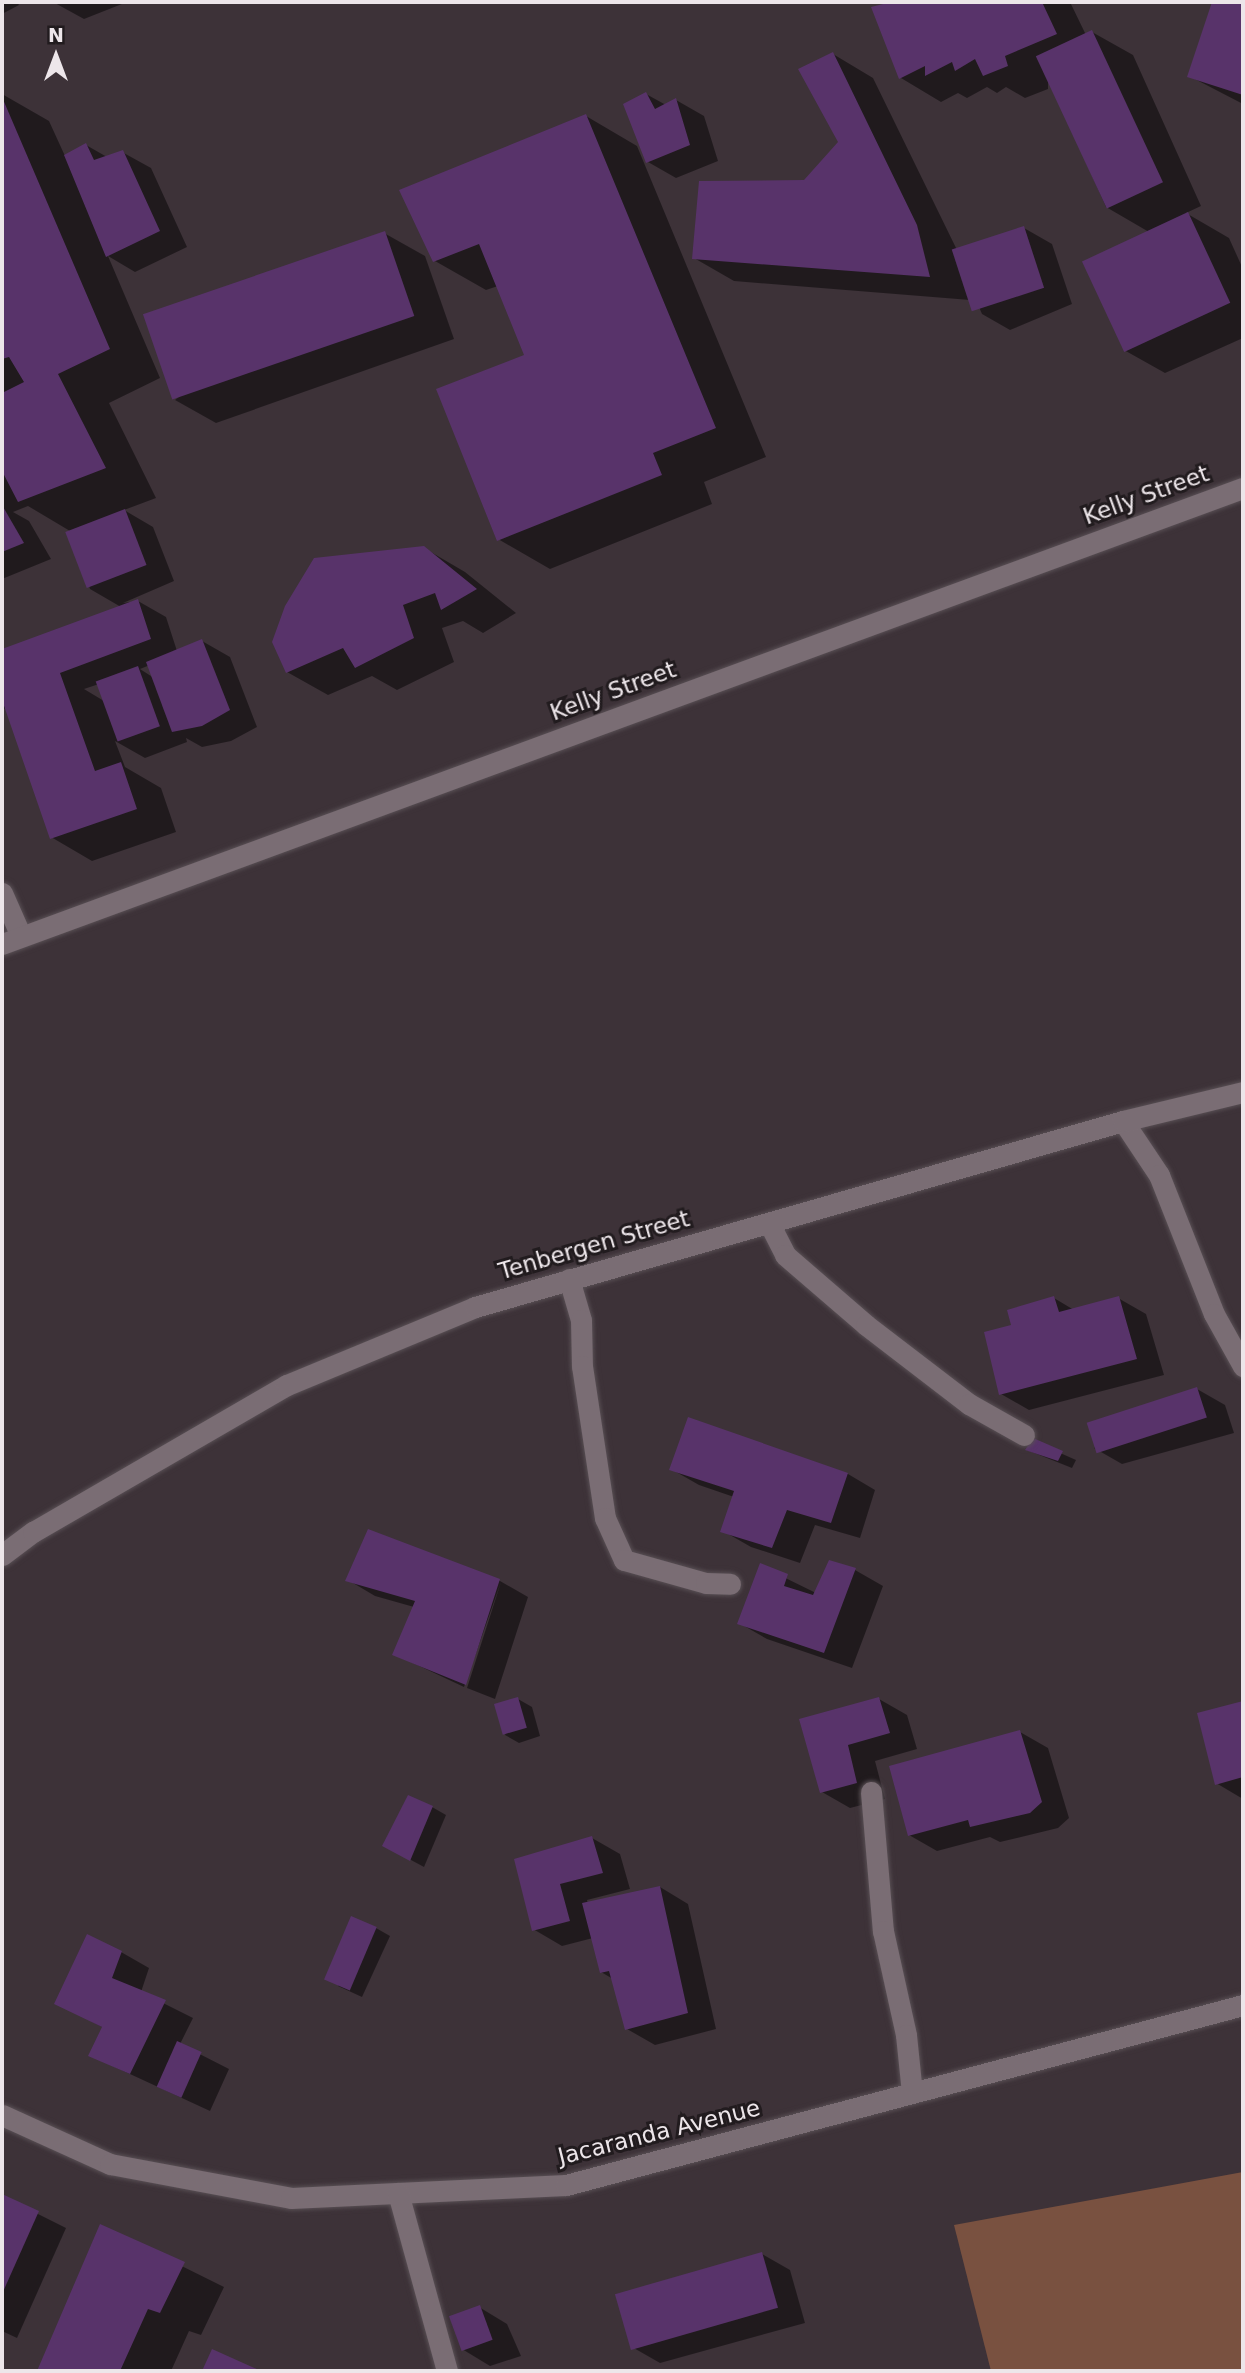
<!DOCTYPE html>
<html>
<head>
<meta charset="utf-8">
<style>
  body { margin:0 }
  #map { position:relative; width:1245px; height:2373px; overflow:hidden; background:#3d3238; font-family:"DejaVu Sans",sans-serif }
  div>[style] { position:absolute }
  .green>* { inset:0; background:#795140 }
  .shadow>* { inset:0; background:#0007 }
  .building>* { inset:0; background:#58336a; transform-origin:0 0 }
  .roads { filter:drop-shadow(0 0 2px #584f54) drop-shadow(0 0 2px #584f54) }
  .minor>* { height:21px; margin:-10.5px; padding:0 10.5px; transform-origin:10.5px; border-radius:10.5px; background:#7a6d74 }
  span { translate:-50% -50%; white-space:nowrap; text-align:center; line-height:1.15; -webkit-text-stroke:6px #211b1e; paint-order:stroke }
  .street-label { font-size:23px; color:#ede6ea }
  .frame { position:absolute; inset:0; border:4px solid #ede6ea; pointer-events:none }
  .north { position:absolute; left:21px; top:21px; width:70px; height:70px; -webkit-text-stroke:5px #211b1e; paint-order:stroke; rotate:0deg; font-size:19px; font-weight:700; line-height:28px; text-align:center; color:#ede6ea }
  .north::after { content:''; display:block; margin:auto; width:24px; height:32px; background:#ede6ea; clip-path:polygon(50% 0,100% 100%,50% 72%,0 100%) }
</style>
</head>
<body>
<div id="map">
  <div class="green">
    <div style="clip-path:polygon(1243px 2172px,1243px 2371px,991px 2371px,954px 2225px)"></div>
  </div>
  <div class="shadow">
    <div style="clip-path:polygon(2px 2px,17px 2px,19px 5px,2px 14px)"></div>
    <div style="clip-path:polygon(53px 2px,127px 2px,84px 19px)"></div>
    <div style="clip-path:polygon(898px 2px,1070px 2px,1086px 35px,1092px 32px,1133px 55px,1201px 206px,1186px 213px,1229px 238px,1243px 269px,1243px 338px,1165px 373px,1124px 350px,1149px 232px,1106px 207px,1048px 78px,1048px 89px,1025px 98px,1006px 87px,997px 93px,987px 87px,967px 98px,958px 93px,941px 102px,901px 78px,873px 8px)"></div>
    <div style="clip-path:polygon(1213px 2px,1243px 2px,1243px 104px,1189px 76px)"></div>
    <div style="clip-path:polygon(833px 54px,873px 78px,958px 252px,1024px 228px,1052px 244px,1072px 304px,1010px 330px,982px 314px,967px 279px,970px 300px,734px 281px,694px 258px,804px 181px,841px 143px)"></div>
    <div style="clip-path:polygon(evenodd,2px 94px,49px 121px,65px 156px,86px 145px,107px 157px,122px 152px,151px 168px,187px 247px,135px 272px,108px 256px,160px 378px,109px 403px,156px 498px,124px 510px,153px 527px,174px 581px,123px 603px,138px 601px,166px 617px,177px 651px,202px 641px,230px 657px,257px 727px,231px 741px,202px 747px,186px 738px,187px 742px,145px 758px,115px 741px,125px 767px,161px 788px,176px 832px,92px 861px,51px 837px,7px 710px,2px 707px,2px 651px,121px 607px,90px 589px,70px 531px,28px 506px,13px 512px,29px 521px,51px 559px,2px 579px,2px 94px,150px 665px,154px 678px,140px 669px,150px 665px,2px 94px,99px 684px,104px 701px,84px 689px,99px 684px)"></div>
    <div style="clip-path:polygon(646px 94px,666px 105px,676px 100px,704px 116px,718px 161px,676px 178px,648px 162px)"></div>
    <div style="clip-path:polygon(586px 116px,637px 146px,766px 457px,704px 482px,712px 504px,550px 569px,498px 539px,526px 356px,498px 286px,486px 290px,435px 261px)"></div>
    <div style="clip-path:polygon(384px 233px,425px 256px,454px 339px,216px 423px,175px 400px)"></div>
    <div style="clip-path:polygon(424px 548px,465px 572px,516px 613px,483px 633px,463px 621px,442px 628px,454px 662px,397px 690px,372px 676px,328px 695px,287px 672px)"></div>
    <div style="clip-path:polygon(1054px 1298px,1074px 1310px,1118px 1298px,1146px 1314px,1164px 1375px,1029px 1410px,1001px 1394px,1013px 1326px)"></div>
    <div style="clip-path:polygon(1197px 1389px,1225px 1405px,1234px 1433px,1122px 1464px,1094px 1448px)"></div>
    <div style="clip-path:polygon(1033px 1441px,1076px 1460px,1072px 1468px,1027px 1450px)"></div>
    <div style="clip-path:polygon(671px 1469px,848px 1474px,875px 1490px,860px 1538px,815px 1525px,800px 1563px,751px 1547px,723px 1531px,734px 1497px,699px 1485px)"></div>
    <div style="clip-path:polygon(369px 1531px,500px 1581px,528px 1597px,495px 1699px,467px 1688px,501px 1582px,464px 1687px,394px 1654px,414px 1607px,375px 1596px,348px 1580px)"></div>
    <div style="clip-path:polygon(761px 1566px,816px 1593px,855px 1570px,883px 1586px,852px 1668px,767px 1639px,739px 1623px)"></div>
    <div style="clip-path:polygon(518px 1699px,532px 1707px,540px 1736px,519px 1743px,505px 1735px)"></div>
    <div style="clip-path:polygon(879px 1699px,907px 1715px,917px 1749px,875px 1761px,885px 1799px,850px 1808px,822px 1792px,802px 1721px)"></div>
    <div style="clip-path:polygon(1243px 1702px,1243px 1799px,1216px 1783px,1199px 1714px)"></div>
    <div style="clip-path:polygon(1020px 1732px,1048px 1748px,1069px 1818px,1058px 1828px,1000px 1842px,990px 1837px,937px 1851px,909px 1835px)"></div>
    <div style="clip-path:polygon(432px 1807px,446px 1815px,424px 1867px,398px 1853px)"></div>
    <div style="clip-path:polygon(592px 1838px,620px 1854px,630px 1889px,587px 1900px,588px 1904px,660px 1887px,688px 1904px,716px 2029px,655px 2045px,627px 2029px,613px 1979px,601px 1972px,593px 1938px,562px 1946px,533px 1929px,516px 1860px)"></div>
    <div style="clip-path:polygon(376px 1928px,390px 1936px,362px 1997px,338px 1986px)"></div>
    <div style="clip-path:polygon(121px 1952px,149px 1968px,141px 1992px,193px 2018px,180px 2044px,229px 2069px,210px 2111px,91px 2056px,104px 2028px,56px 2003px)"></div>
    <div style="clip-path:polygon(2px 2196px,66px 2228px,17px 2338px,2px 2331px)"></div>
    <div style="clip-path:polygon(101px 2226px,224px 2287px,201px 2335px,189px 2331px,171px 2371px,39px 2371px)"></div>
    <div style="clip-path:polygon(762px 2254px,790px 2270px,805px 2323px,660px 2363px,632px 2347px)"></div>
    <div style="clip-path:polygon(479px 2307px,507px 2324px,521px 2356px,490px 2366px,462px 2349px)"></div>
  </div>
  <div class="building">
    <div style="clip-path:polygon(891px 2px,1042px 2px,1057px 34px,1005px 56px,1008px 66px,983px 76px,975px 59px,955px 71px,952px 62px,925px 76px,925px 66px,899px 79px,871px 7px)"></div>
    <div style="clip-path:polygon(1212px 2px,1243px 2px,1243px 95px,1187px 77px)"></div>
    <div style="left:1092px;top:30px;width:168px;height:62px;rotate:65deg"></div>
    <div style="clip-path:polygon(833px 52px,917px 225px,930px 277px,692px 259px,699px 181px,804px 180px,838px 142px,798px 69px)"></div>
    <div style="clip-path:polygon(646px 92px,655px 109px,676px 98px,690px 145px,646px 163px,623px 104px)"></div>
    <div style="clip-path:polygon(2px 97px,110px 349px,58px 374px,106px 468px,18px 502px,2px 471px,2px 393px,24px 382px,9px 357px,2px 359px)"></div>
    <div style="clip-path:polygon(586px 114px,716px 428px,653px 453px,662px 475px,497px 541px,436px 389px,524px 355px,479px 244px,433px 262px,399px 190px)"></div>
    <div style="clip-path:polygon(86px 143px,94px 160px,123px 150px,160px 231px,106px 257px,64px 155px)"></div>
    <div style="left:1188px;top:212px;width:100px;height:117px;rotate:65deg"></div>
    <div style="left:1024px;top:226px;width:65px;height:76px;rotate:72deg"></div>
    <div style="left:385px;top:231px;width:90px;height:256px;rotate:71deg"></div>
    <div style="clip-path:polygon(2px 505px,24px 543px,2px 552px)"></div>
    <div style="left:125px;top:509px;width:60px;height:64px;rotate:69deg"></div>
    <div style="clip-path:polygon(424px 546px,477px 589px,441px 610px,435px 593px,403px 605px,414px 638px,355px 668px,343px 648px,286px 673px,272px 642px,285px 606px,314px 558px)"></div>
    <div style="clip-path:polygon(138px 599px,151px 639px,60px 673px,95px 771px,121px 762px,137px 809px,50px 839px,2px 700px,2px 649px)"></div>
    <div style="clip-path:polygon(202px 639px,230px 710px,202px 726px,172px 732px,146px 662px)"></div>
    <div style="left:138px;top:666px;width:64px;height:45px;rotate:70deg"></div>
    <div style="clip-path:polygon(1054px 1296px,1059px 1312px,1119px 1296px,1137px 1359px,999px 1395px,984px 1332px,1011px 1325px,1007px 1310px)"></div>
    <div style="left:1197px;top:1387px;width:32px;height:116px;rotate:72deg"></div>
    <div style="clip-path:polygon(688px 1417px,848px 1473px,831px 1523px,787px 1510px,772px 1548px,720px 1532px,734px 1491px,669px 1470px)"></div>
    <div style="clip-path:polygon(1033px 1438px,1063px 1451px,1058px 1461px,1025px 1450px)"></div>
    <div style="clip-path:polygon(368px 1529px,500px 1579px,466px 1685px,392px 1655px,415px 1601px,345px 1581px)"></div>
    <div style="clip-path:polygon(829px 1560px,856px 1568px,824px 1653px,737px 1624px,760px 1563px,788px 1574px,784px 1586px,813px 1595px)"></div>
    <div style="left:518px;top:1697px;width:32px;height:25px;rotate:74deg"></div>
    <div style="clip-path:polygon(879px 1697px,890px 1733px,848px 1745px,857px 1783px,820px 1793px,799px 1719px)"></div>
    <div style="clip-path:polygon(1243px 1701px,1243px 1777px,1215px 1785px,1197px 1713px)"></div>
    <div style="clip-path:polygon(1020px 1730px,1042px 1802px,1030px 1813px,970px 1827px,968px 1820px,908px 1836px,889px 1766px)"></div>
    <div style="clip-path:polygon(408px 1795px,433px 1806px,410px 1861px,382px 1846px)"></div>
    <div style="clip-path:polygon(592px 1836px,603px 1873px,560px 1884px,570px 1921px,532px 1931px,514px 1859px)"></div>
    <div style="clip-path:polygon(660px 1886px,688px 2013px,625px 2030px,609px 1971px,600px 1973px,582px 1903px)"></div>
    <div style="left:351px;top:1916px;width:28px;height:69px;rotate:23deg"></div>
    <div style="clip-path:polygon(87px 1934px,122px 1951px,112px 1978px,166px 2000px,130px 2074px,88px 2056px,102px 2027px,54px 2004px)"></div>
    <div style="left:177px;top:2041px;width:27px;height:50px;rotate:24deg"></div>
    <div style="clip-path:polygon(2px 2194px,39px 2211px,2px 2294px)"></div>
    <div style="clip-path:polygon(100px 2224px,185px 2262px,160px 2313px,148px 2309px,120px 2371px,37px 2371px)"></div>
    <div style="left:762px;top:2252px;width:58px;height:153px;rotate:74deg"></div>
    <div style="left:480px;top:2305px;width:37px;height:33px;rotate:70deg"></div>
    <div style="clip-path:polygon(212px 2349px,261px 2371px,202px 2371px)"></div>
  </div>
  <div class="roads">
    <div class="minor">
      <div style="left:2px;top:893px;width:47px;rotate:66.2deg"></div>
      <div style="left:2px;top:944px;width:1322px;rotate:-20.18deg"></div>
      <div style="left:1123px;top:1121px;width:65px;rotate:56.3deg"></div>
      <div style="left:1159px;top:1175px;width:149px;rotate:68.4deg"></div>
      <div style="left:1214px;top:1314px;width:60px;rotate:60.9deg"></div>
      <div style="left:769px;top:1223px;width:36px;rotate:63deg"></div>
      <div style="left:785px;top:1255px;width:107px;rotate:40.8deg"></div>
      <div style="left:866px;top:1325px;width:130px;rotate:37.5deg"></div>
      <div style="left:969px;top:1404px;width:63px;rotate:29.4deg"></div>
      <div style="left:569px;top:1279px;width:43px;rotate:73.7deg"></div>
      <div style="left:581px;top:1320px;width:46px;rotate:88.8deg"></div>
      <div style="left:582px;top:1366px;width:154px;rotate:81.4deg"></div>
      <div style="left:605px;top:1518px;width:46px;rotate:65.7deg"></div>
      <div style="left:624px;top:1560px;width:85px;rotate:15.7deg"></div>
      <div style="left:706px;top:1583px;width:24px;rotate:2deg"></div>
      <div style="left:2px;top:1555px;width:39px;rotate:-37deg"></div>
      <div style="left:33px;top:1532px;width:293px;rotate:-30.1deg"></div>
      <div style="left:287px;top:1385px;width:204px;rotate:-22.5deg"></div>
      <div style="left:475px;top:1307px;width:674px;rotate:-16.02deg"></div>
      <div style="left:1123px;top:1121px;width:123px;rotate:-13.6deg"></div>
      <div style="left:871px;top:1792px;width:140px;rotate:85.1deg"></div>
      <div style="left:883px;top:1931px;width:107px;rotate:77.5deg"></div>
      <div style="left:906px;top:2035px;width:58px;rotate:84.1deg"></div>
      <div style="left:2px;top:2115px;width:119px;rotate:24.4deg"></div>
      <div style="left:110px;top:2164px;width:184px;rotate:10.6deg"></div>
      <div style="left:291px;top:2198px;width:275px;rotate:-2.7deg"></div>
      <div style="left:566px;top:2185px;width:701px;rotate:-14.89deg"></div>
      <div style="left:398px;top:2193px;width:185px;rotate:74.6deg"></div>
    </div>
  </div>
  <div class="street-label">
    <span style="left:1146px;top:495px;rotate:-20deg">Kelly Street</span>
    <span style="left:613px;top:691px;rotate:-20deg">Kelly Street</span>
    <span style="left:594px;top:1245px;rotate:-16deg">Tenbergen Street</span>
    <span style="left:659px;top:2132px;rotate:-14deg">Jacaranda Avenue</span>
  </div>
  <div class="frame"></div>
  <div class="north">N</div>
</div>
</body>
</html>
